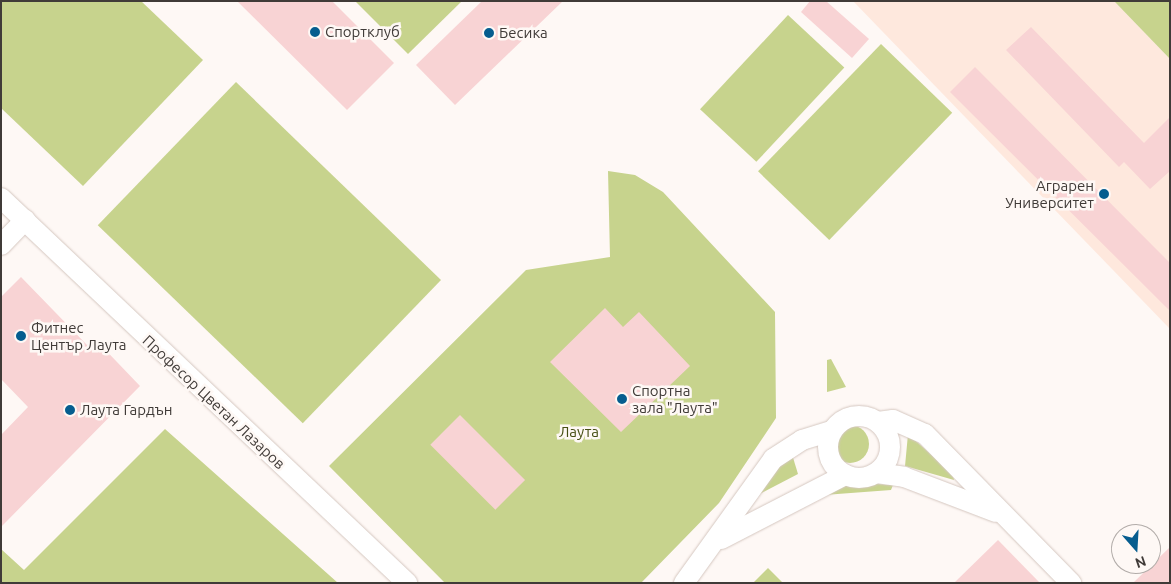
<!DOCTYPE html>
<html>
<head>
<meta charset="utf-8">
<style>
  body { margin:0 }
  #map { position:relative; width:1171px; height:584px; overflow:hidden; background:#fef8f5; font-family:Ubuntu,sans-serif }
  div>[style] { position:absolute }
  .built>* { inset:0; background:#fee8dd }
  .green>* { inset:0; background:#c7d38d; transform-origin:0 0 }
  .round { border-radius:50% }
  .building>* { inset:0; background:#f8d3d4; transform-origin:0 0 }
  .roads { filter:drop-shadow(0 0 1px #d5c7c0) drop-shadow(0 0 1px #d5c7c0) }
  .minor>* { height:20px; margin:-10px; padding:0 10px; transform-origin:10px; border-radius:10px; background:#fff }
  .minor>.ring { margin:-10px; padding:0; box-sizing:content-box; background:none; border:20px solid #fff; border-radius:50% }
  .dots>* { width:14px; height:14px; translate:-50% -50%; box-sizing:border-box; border:2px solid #fef8f5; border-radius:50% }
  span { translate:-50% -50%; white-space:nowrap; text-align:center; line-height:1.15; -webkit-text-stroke:5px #fef8f5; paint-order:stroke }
  .poi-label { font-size:15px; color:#403b38 }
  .left { translate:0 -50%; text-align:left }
  .right { translate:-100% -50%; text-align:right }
  .street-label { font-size:15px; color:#403b38 }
  .park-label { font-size:15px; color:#474f14 }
  .frame { position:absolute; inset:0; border:2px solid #403b38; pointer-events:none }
  .north { position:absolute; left:1111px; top:524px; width:50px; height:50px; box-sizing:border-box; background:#fef8f5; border:1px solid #b2aca9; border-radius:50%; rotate:161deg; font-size:14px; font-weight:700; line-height:20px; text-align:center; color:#403b38 }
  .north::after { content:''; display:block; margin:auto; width:18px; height:22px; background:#065d8f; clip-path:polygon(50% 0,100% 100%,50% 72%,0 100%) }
</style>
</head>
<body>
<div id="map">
  <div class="built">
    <div style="clip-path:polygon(853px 1px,1114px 1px,1170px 59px,1170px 329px)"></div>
  </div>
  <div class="green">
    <div style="clip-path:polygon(1px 1px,141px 1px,203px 60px,83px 186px,1px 108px)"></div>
    <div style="clip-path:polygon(355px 1px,462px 1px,408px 54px)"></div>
    <div style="clip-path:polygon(1114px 1px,1170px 1px,1170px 59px)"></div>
    <div style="left:788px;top:15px;width:77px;height:129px;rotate:43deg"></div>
    <div style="left:881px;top:44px;width:99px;height:177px;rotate:44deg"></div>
    <div style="left:236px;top:82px;width:285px;height:199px;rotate:44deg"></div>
    <div style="clip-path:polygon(608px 171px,635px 175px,663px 192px,775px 312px,776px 418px,719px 503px,641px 583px,445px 583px,329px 466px,526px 270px,610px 257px)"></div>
    <div style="clip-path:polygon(831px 359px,846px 387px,827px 392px,827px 360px)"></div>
    <div class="round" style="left:831px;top:425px;width:38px;height:38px"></div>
    <div style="clip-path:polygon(165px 429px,338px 583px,1px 583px,1px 549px,24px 570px)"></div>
    <div style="clip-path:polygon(908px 434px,953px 474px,954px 480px,905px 466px)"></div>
    <div style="clip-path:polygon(791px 451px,798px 474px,756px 496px)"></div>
    <div style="clip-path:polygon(861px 483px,893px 485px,891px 490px,824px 495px,819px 489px)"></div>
    <div style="clip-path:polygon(768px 568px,783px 583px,753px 583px)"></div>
  </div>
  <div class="building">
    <div style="clip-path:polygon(237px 1px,332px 1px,394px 63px,347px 110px)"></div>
    <div style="clip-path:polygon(482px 1px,563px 1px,455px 105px,416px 65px)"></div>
    <div style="clip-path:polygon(810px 1px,826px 1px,869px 39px,852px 58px,801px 12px)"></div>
    <div style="clip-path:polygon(1031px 27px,1144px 143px,1170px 117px,1170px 171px,1150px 189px,1124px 162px,1119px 167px,1006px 50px)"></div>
    <div style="clip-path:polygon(975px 67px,1170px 263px,1170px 311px,950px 92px)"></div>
    <div style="clip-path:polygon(21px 277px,87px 345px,94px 338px,140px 386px,1px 527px,1px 435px,28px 407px,1px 379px,1px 297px)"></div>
    <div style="clip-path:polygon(605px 308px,623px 327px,639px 312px,690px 366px,621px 432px,550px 362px)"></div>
    <div style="left:460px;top:415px;width:92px;height:42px;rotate:45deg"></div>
    <div style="clip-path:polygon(998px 540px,1040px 583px,954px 583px)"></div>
    <div style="clip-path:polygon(1170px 547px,1170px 583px,1133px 583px)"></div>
  </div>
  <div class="roads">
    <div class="minor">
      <div style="left:1px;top:198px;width:560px;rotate:43.48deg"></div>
      <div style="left:1px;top:245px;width:35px;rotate:-46deg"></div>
      <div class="ring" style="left:828px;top:416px;width:42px;height:42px"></div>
      <div style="left:878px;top:422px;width:15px;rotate:-8deg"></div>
      <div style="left:893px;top:420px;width:35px;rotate:24deg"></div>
      <div style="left:925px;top:434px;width:209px;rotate:45.6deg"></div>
      <div style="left:877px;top:473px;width:27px;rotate:8deg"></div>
      <div style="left:904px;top:477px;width:98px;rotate:20.8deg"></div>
      <div style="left:721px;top:539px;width:140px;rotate:-27.3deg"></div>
      <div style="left:684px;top:583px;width:153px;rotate:-54.3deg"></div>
      <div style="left:773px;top:459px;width:35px;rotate:-33deg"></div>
      <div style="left:802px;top:440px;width:31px;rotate:-17deg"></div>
    </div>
  </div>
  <div class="dots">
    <div style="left:315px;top:32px;background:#065d8f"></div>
    <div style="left:489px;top:33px;background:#065d8f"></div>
    <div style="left:1104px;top:194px;background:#065d8f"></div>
    <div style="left:21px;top:336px;background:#065d8f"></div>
    <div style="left:622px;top:399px;background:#065d8f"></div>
    <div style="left:70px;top:410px;background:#065d8f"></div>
  </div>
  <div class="poi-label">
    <span class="left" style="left:325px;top:32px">Спортклуб</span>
    <span class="left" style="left:499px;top:33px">Бесика</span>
    <span class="right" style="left:1094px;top:194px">Аграрен<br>Университет</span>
    <span class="left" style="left:31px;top:336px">Фитнес<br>Център Лаута</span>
    <span class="left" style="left:632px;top:399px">Спортна<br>зала "Лаута"</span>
    <span class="left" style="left:80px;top:410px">Лаута Гардън</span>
  </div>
  <div class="street-label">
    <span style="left:214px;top:402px;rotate:43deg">Професор Цветан Лазаров</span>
  </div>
  <div class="park-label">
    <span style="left:579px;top:432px">Лаута</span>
  </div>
  <div class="frame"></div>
  <div class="north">N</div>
</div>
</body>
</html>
